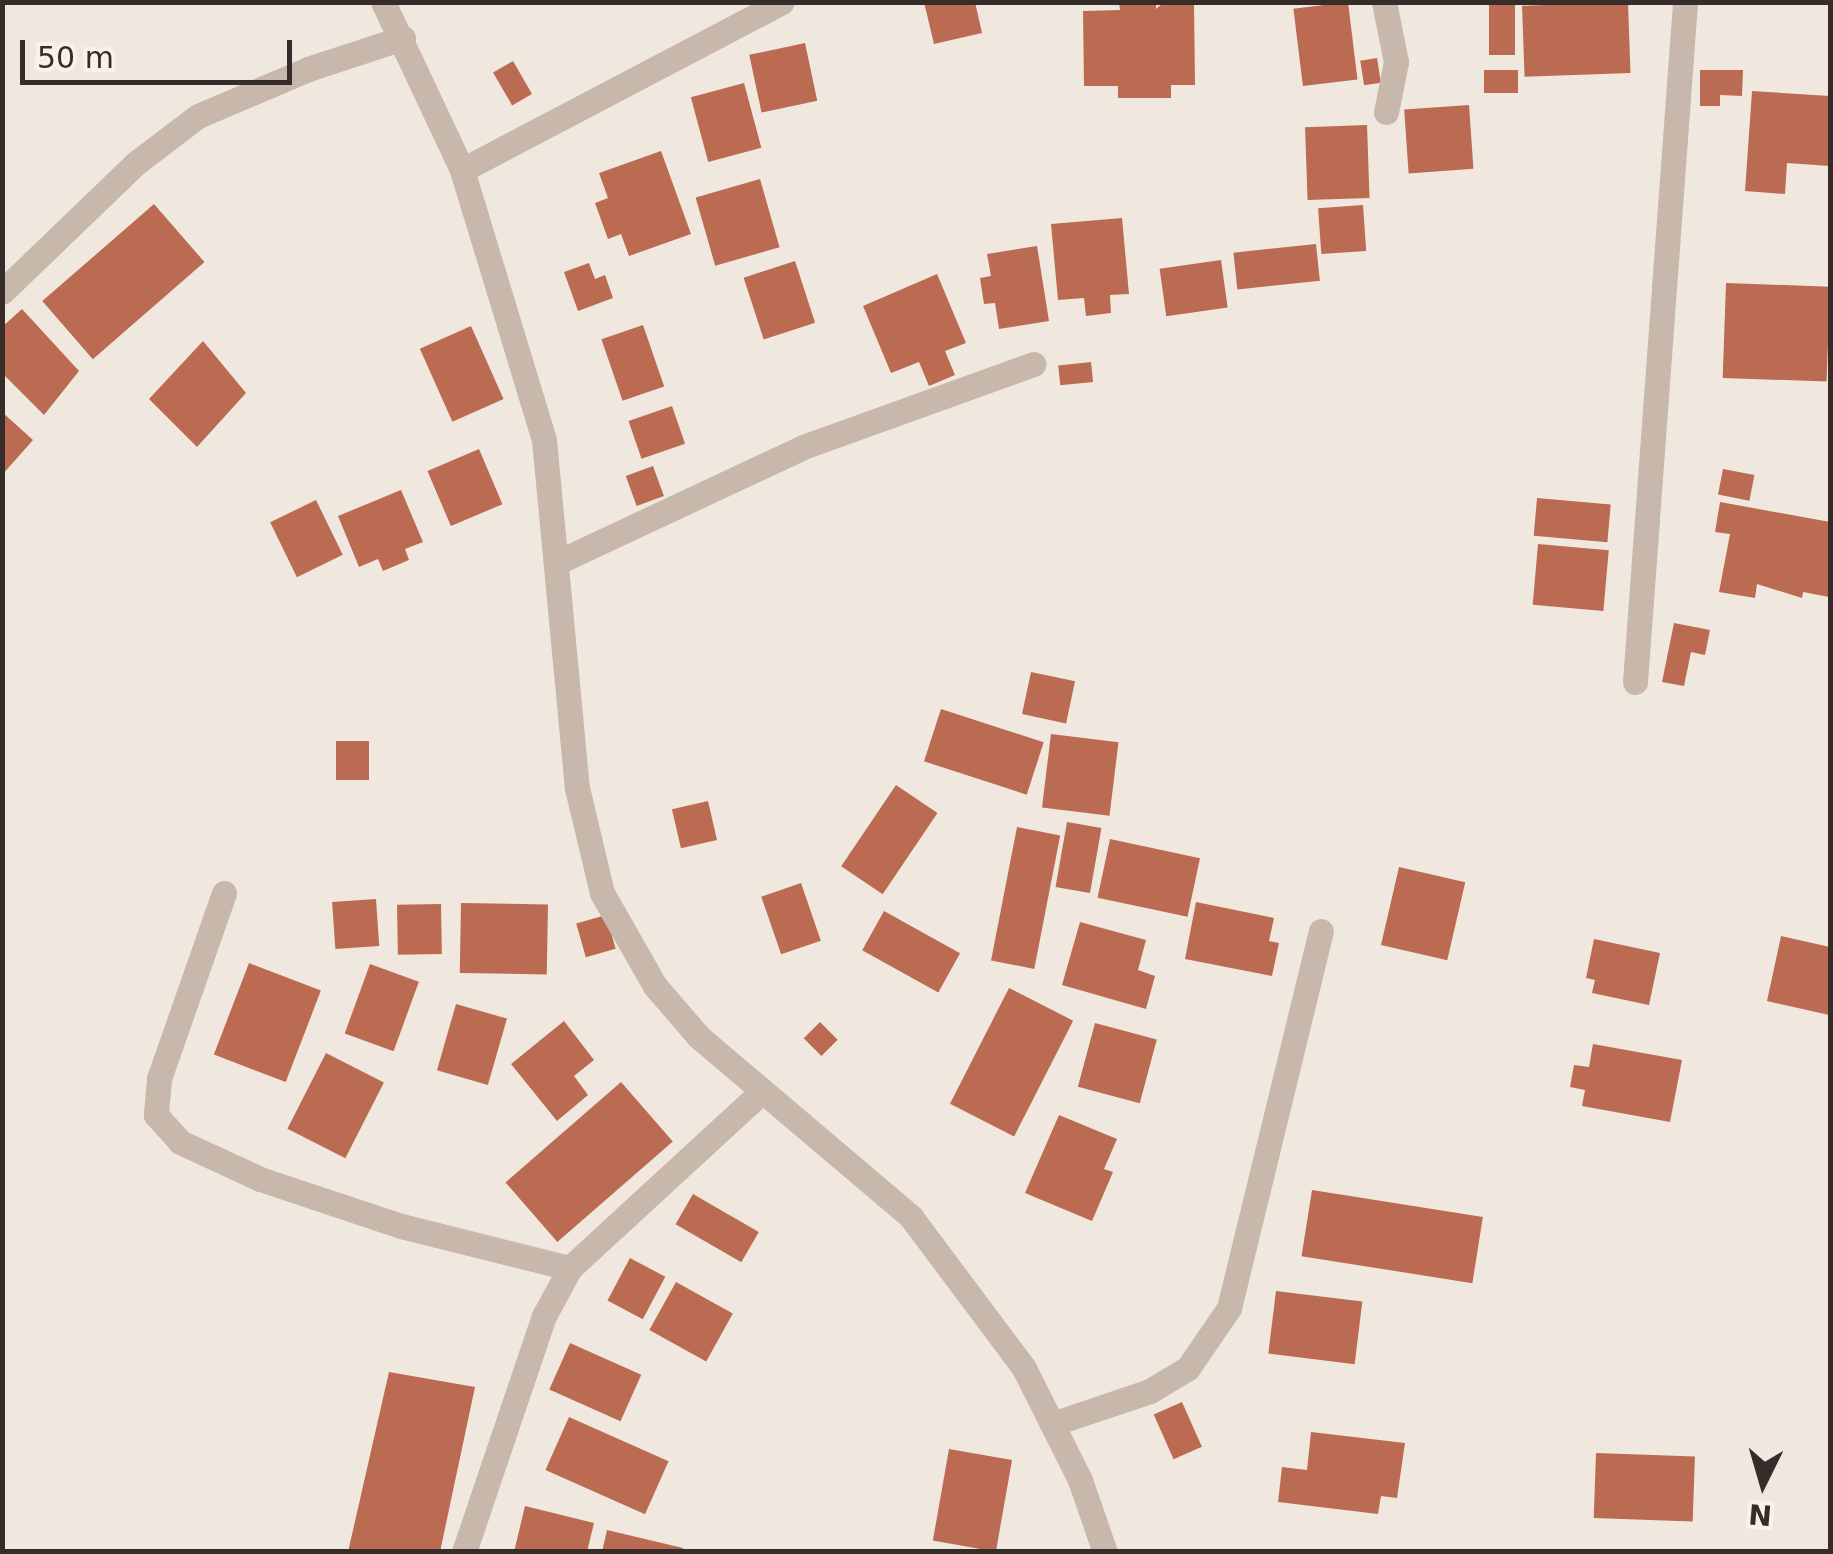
<!DOCTYPE html>
<html>
<head>
<meta charset="utf-8">
<style>
  body { margin:0 }
  #map { position:relative; width:1833px; height:1554px; overflow:hidden; background:#f0e8de; font-family:"DejaVu Sans",sans-serif }
  div>[style] { position:absolute }
  .building>* { inset:0; background:#bb6b52; transform-origin:0 0 }
  .minor>* { height:25px; margin:-12.5px; padding:0 12.5px; transform-origin:12.5px; border-radius:12.5px; background:#c7b8ab }
  span { translate:-50% -50%; white-space:nowrap; text-align:center; line-height:1.15; -webkit-text-stroke:8px #f8f2ea; paint-order:stroke }
  .frame { position:absolute; inset:0; border:5px solid #362d2a; pointer-events:none }
  .north { position:absolute; left:1713px; top:1434px; width:100px; height:100px; -webkit-text-stroke:8px #f8f2ea; paint-order:stroke; rotate:185deg; font-size:28px; font-weight:700; line-height:40px; text-align:center; color:#362d2a }
  .north::after { content:''; display:block; margin:auto; width:35px; height:45px; background:#362d2a; clip-path:polygon(50% 0,100% 100%,50% 72%,0 100%) }
  .scale { position:absolute; left:20px; top:40px; width:272px; height:45px; box-sizing:border-box; border:5px solid #362d2a; border-top:0; padding-left:12px; font-size:30px; line-height:35px; white-space:nowrap; color:#362d2a; -webkit-text-stroke:8px #f8f2ea; paint-order:stroke }
</style>
</head>
<body>
<div id="map">
  <div class="building">
    <div style="clip-path:polygon(924px 2px,975px 2px,982px 33px,934px 44px)"></div>
    <div style="clip-path:polygon(1119px 2px,1156px 2px,1156px 9px,1164px 2px,1194px 2px,1195px 85px,1171px 85px,1171px 98px,1118px 98px,1118px 86px,1084px 86px,1083px 11px,1120px 10px)"></div>
    <div style="left:1348px;top:2px;width:78px;height:55px;rotate:83deg"></div>
    <div style="left:1489px;top:2px;width:26px;height:53px"></div>
    <div style="left:1628px;top:2px;width:71px;height:106px;rotate:88deg"></div>
    <div style="left:805px;top:43px;width:59px;height:57px;rotate:78deg"></div>
    <div style="left:1377px;top:58px;width:25px;height:17px;rotate:81deg"></div>
    <div style="left:513px;top:61px;width:38px;height:23px;rotate:60deg"></div>
    <div style="left:1484px;top:70px;width:34px;height:23px"></div>
    <div style="clip-path:polygon(1700px 70px,1743px 70px,1742px 96px,1720px 95px,1720px 106px,1700px 106px)"></div>
    <div style="left:744px;top:83px;width:67px;height:55px;rotate:75deg"></div>
    <div style="clip-path:polygon(1752px 91px,1830px 96px,1830px 166px,1787px 163px,1785px 194px,1745px 191px)"></div>
    <div style="left:1469px;top:105px;width:64px;height:65px;rotate:86deg"></div>
    <div style="left:1367px;top:125px;width:73px;height:62px;rotate:88deg"></div>
    <div style="clip-path:polygon(661px 151px,691px 234px,629px 256px,621px 234px,608px 239px,595px 203px,608px 198px,599px 173px)"></div>
    <div style="left:760px;top:179px;width:71px;height:67px;rotate:74deg"></div>
    <div style="left:154px;top:204px;width:77px;height:148px;rotate:49deg"></div>
    <div style="left:1363px;top:205px;width:46px;height:45px;rotate:86deg"></div>
    <div style="clip-path:polygon(1122px 218px,1129px 294px,1110px 295px,1111px 313px,1086px 316px,1084px 298px,1058px 300px,1051px 224px)"></div>
    <div style="left:1316px;top:244px;width:37px;height:83px;rotate:84deg"></div>
    <div style="clip-path:polygon(1037px 246px,1049px 321px,999px 329px,995px 303px,984px 304px,980px 278px,991px 276px,987px 254px)"></div>
    <div style="left:1221px;top:260px;width:48px;height:62px;rotate:82deg"></div>
    <div style="left:795px;top:261px;width:65px;height:54px;rotate:72deg"></div>
    <div style="clip-path:polygon(589px 263px,595px 279px,605px 275px,613px 298px,578px 311px,564px 272px)"></div>
    <div style="clip-path:polygon(937px 274px,966px 343px,945px 351px,955px 375px,929px 386px,919px 362px,891px 373px,863px 306px)"></div>
    <div style="left:1726px;top:283px;width:104px;height:95px;rotate:2deg"></div>
    <div style="clip-path:polygon(22px 309px,79px 371px,44px 415px,2px 373px,2px 327px)"></div>
    <div style="left:643px;top:325px;width:65px;height:44px;rotate:71deg"></div>
    <div style="left:471px;top:326px;width:80px;height:56px;rotate:66deg"></div>
    <div style="clip-path:polygon(203px 341px,246px 393px,197px 447px,149px 399px)"></div>
    <div style="left:1091px;top:362px;width:20px;height:33px;rotate:84deg"></div>
    <div style="left:672px;top:406px;width:40px;height:46px;rotate:71deg"></div>
    <div style="clip-path:polygon(2px 412px,33px 440px,2px 475px)"></div>
    <div style="left:479px;top:449px;width:60px;height:56px;rotate:67deg"></div>
    <div style="left:653px;top:466px;width:32px;height:29px;rotate:70deg"></div>
    <div style="left:1723px;top:469px;width:32px;height:26px;rotate:11deg"></div>
    <div style="clip-path:polygon(401px 490px,423px 542px,405px 549px,409px 560px,383px 571px,378px 559px,359px 567px,338px 516px)"></div>
    <div style="left:1537px;top:498px;width:74px;height:38px;rotate:5deg"></div>
    <div style="left:316px;top:500px;width:61px;height:51px;rotate:64deg"></div>
    <div style="clip-path:polygon(1720px 502px,1830px 522px,1829px 597px,1803px 592px,1802px 598px,1757px 584px,1755px 598px,1719px 592px,1730px 534px,1715px 532px)"></div>
    <div style="left:1538px;top:544px;width:71px;height:61px;rotate:5deg"></div>
    <div style="clip-path:polygon(1674px 623px,1710px 630px,1705px 655px,1691px 652px,1684px 686px,1662px 682px)"></div>
    <div style="left:1031px;top:672px;width:45px;height:43px;rotate:12deg"></div>
    <div style="left:941px;top:709px;width:108px;height:55px;rotate:18deg"></div>
    <div style="left:1051px;top:734px;width:68px;height:74px;rotate:7deg"></div>
    <div style="left:336px;top:741px;width:33px;height:39px"></div>
    <div style="left:896px;top:785px;width:50px;height:98px;rotate:34deg"></div>
    <div style="left:708px;top:801px;width:40px;height:37px;rotate:77deg"></div>
    <div style="left:1067px;top:822px;width:35px;height:66px;rotate:10deg"></div>
    <div style="left:1017px;top:827px;width:44px;height:136px;rotate:11deg"></div>
    <div style="left:1110px;top:839px;width:92px;height:60px;rotate:12deg"></div>
    <div style="left:1399px;top:867px;width:68px;height:80px;rotate:13deg"></div>
    <div style="left:801px;top:883px;width:61px;height:42px;rotate:71deg"></div>
    <div style="left:376px;top:899px;width:47px;height:44px;rotate:86deg"></div>
    <div style="clip-path:polygon(1196px 902px,1274px 918px,1269px 941px,1279px 943px,1272px 976px,1185px 959px)"></div>
    <div style="left:461px;top:903px;width:87px;height:70px;rotate:1deg"></div>
    <div style="left:441px;top:904px;width:50px;height:44px;rotate:89deg"></div>
    <div style="left:884px;top:911px;width:87px;height:45px;rotate:29deg"></div>
    <div style="left:606px;top:915px;width:35px;height:31px;rotate:74deg"></div>
    <div style="clip-path:polygon(1080px 922px,1146px 940px,1138px 970px,1155px 976px,1146px 1009px,1062px 985px)"></div>
    <div style="clip-path:polygon(1781px 936px,1830px 947px,1829px 1015px,1767px 1001px)"></div>
    <div style="clip-path:polygon(1594px 939px,1660px 953px,1649px 1005px,1592px 993px,1595px 980px,1586px 978px)"></div>
    <div style="left:249px;top:963px;width:77px;height:98px;rotate:21deg"></div>
    <div style="left:370px;top:964px;width:52px;height:74px;rotate:20deg"></div>
    <div style="left:1009px;top:988px;width:72px;height:130px;rotate:27deg"></div>
    <div style="left:456px;top:1004px;width:53px;height:69px;rotate:16deg"></div>
    <div style="clip-path:polygon(564px 1021px,594px 1060px,574px 1076px,588px 1095px,557px 1121px,511px 1064px)"></div>
    <div style="left:820px;top:1022px;width:25px;height:23px;rotate:45deg"></div>
    <div style="left:1095px;top:1023px;width:64px;height:66px;rotate:15deg"></div>
    <div style="clip-path:polygon(1593px 1044px,1682px 1060px,1670px 1122px,1582px 1106px,1585px 1090px,1570px 1087px,1574px 1065px,1589px 1067px)"></div>
    <div style="left:326px;top:1053px;width:65px;height:85px;rotate:27deg"></div>
    <div style="left:621px;top:1082px;width:79px;height:153px;rotate:49deg"></div>
    <div style="clip-path:polygon(1059px 1115px,1117px 1139px,1104px 1169px,1113px 1172px,1092px 1221px,1025px 1193px)"></div>
    <div style="left:1312px;top:1190px;width:173px;height:67px;rotate:9deg"></div>
    <div style="left:693px;top:1194px;width:76px;height:35px;rotate:30deg"></div>
    <div style="left:630px;top:1258px;width:40px;height:48px;rotate:28deg"></div>
    <div style="left:676px;top:1282px;width:65px;height:55px;rotate:29deg"></div>
    <div style="left:1276px;top:1291px;width:87px;height:63px;rotate:7deg"></div>
    <div style="left:570px;top:1343px;width:78px;height:51px;rotate:24deg"></div>
    <div style="clip-path:polygon(389px 1372px,475px 1387px,440px 1552px,348px 1552px)"></div>
    <div style="left:1182px;top:1402px;width:49px;height:31px;rotate:66deg"></div>
    <div style="left:569px;top:1417px;width:109px;height:58px;rotate:24deg"></div>
    <div style="clip-path:polygon(1311px 1432px,1405px 1443px,1397px 1498px,1381px 1496px,1378px 1514px,1278px 1502px,1282px 1467px,1307px 1470px)"></div>
    <div style="left:949px;top:1449px;width:64px;height:93px;rotate:10deg"></div>
    <div style="left:1596px;top:1453px;width:99px;height:65px;rotate:2deg"></div>
    <div style="clip-path:polygon(525px 1506px,594px 1523px,587px 1552px,514px 1552px)"></div>
    <div style="clip-path:polygon(607px 1530px,683px 1548px,682px 1552px,602px 1552px)"></div>
  </div>
  <div class="minor">
    <div style="left:383px;top:2px;width:186px;rotate:64.8deg"></div>
    <div style="left:462px;top:170px;width:282px;rotate:73.1deg"></div>
    <div style="left:544px;top:440px;width:350px;rotate:84.6deg"></div>
    <div style="left:577px;top:788px;width:108px;rotate:76.6deg"></div>
    <div style="left:602px;top:893px;width:107px;rotate:60.3deg"></div>
    <div style="left:655px;top:986px;width:67px;rotate:49.2deg"></div>
    <div style="left:699px;top:1037px;width:278px;rotate:40.3deg"></div>
    <div style="left:911px;top:1217px;width:189px;rotate:53.2deg"></div>
    <div style="left:1024px;top:1368px;width:125px;rotate:63.4deg"></div>
    <div style="left:1080px;top:1480px;width:76px;rotate:70.9deg"></div>
    <div style="left:1384px;top:2px;width:61px;rotate:78.7deg"></div>
    <div style="left:1396px;top:62px;width:51px;rotate:101.3deg"></div>
    <div style="left:462px;top:170px;width:361px;rotate:-27.7deg"></div>
    <div style="left:2px;top:292px;width:186px;rotate:-43.9deg"></div>
    <div style="left:136px;top:163px;width:78px;rotate:-37.2deg"></div>
    <div style="left:198px;top:116px;width:120px;rotate:-23.1deg"></div>
    <div style="left:308px;top:69px;width:100px;rotate:-18.1deg"></div>
    <div style="left:560px;top:561px;width:268px;rotate:-25.1deg"></div>
    <div style="left:803px;top:447px;width:245px;rotate:-19.8deg"></div>
    <div style="left:1635px;top:682px;width:682px;rotate:-85.79deg"></div>
    <div style="left:224px;top:893px;width:197px;rotate:109.3deg"></div>
    <div style="left:159px;top:1079px;width:36px;rotate:95deg"></div>
    <div style="left:156px;top:1115px;width:36px;rotate:48deg"></div>
    <div style="left:180px;top:1142px;width:88px;rotate:24.8deg"></div>
    <div style="left:260px;top:1179px;width:149px;rotate:18.4deg"></div>
    <div style="left:401px;top:1226px;width:174px;rotate:14deg"></div>
    <div style="left:1052px;top:1424px;width:103px;rotate:-18.6deg"></div>
    <div style="left:1150px;top:1391px;width:44px;rotate:-31.2deg"></div>
    <div style="left:1188px;top:1368px;width:73px;rotate:-55.7deg"></div>
    <div style="left:1229px;top:1308px;width:388px;rotate:-76.3deg"></div>
    <div style="left:464px;top:1552px;width:249px;rotate:-71.3deg"></div>
    <div style="left:544px;top:1316px;width:55px;rotate:-61.6deg"></div>
    <div style="left:570px;top:1268px;width:257px;rotate:-42.6deg"></div>
  </div>
  <div class="frame"></div>
  <div class="north">N</div>
  <div class="scale">50 m</div>
</div>
</body>
</html>
